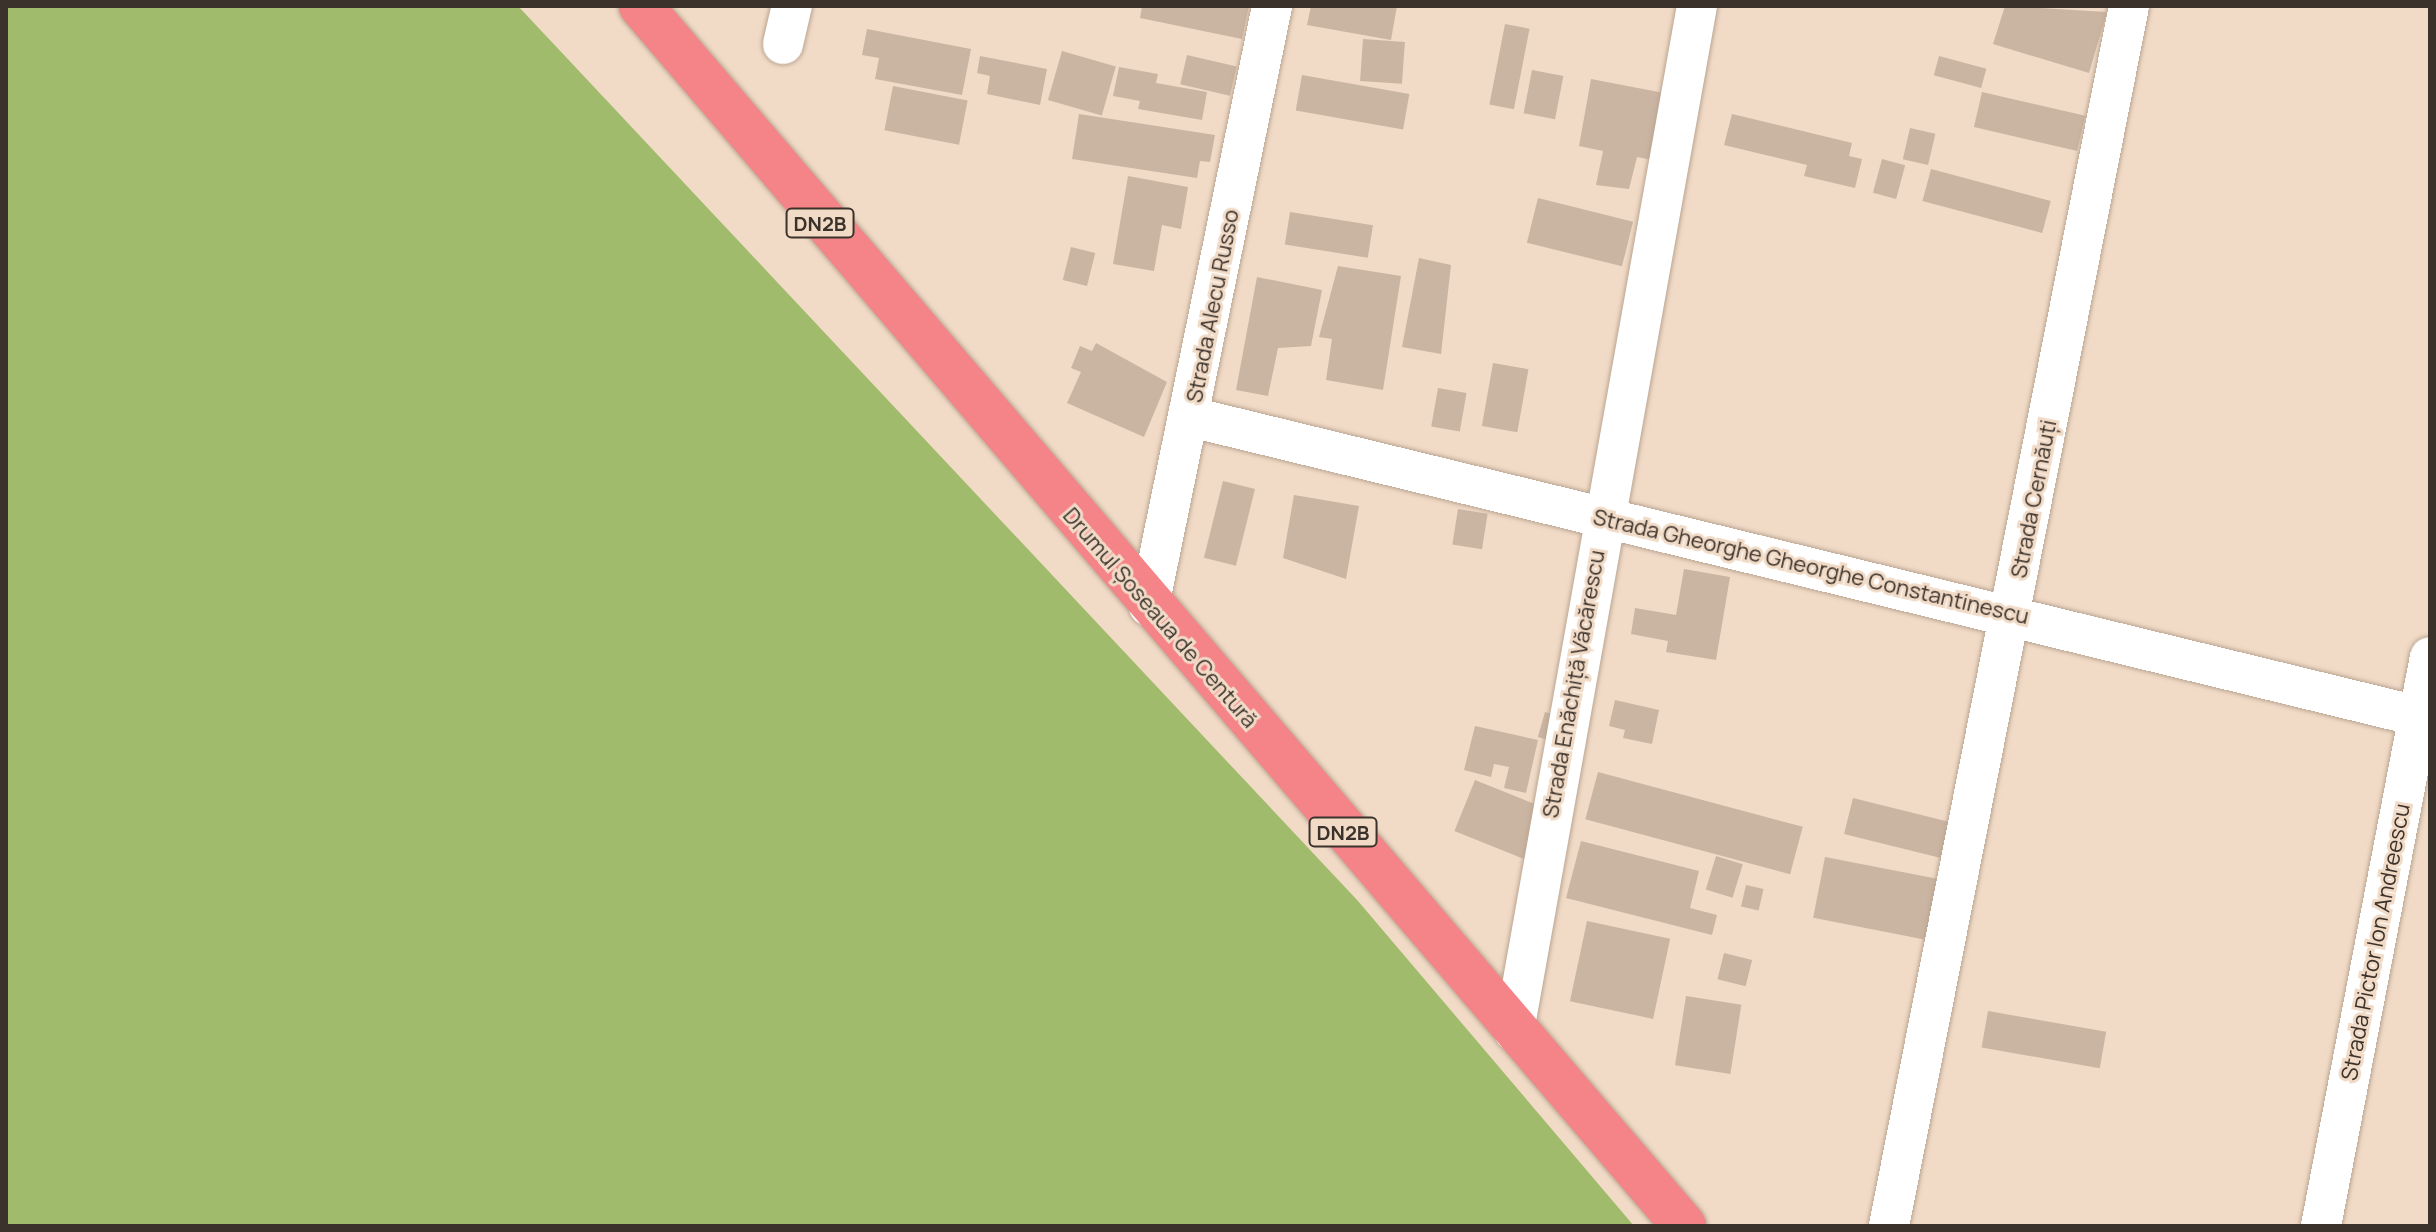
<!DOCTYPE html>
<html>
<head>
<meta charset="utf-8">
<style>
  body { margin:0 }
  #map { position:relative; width:2436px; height:1232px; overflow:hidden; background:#f1dbc7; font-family:Manrope,sans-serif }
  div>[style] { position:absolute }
  .forest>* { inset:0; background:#a1bb6c }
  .building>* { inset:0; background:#cab5a2; transform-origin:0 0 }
  .roads { filter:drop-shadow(0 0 2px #baa592) drop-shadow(0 0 2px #baa592) }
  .minor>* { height:40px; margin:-20px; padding:0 20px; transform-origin:20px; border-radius:20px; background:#fff }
  .trunk>* { height:44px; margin:-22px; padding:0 22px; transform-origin:22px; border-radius:22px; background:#f48488 }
  span { translate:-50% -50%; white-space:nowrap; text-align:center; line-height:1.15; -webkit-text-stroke:6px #f1dbc7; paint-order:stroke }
  .shield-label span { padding:2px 6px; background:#f1dbc7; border:2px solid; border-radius:6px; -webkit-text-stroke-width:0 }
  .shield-label { font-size:20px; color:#3b322b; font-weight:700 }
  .street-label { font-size:22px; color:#3b322b }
  .frame { position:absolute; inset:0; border:8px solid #3b322b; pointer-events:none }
</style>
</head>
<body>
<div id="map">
  <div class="forest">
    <div style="clip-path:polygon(6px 6px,518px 6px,1358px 901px,1634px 1226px,6px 1226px)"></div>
  </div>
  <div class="building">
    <div style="clip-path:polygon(1142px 6px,1249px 6px,1242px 39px,1140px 18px)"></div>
    <div style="clip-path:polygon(1311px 6px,1397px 6px,1391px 40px,1307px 25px)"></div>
    <div style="clip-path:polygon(2005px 6px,2107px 12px,2089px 73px,1993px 44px)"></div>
    <div style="left:1505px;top:24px;width:25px;height:82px;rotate:11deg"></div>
    <div style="clip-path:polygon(867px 29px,971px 49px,962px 95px,875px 79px,879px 58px,862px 55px)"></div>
    <div style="left:1363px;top:39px;width:42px;height:42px;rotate:4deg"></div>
    <div style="left:1062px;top:51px;width:56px;height:51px;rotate:16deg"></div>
    <div style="left:1187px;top:55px;width:51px;height:30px;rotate:13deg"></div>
    <div style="clip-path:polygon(980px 56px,1047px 69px,1040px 105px,987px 94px,990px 76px,977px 73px)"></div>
    <div style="left:1939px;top:56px;width:49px;height:20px;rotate:15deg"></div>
    <div style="clip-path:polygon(1119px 67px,1158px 74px,1156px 83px,1207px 92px,1202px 120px,1138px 109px,1140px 101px,1113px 96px)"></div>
    <div style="left:1532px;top:70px;width:32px;height:44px;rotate:11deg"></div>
    <div style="left:1302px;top:75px;width:109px;height:36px;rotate:10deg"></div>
    <div style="clip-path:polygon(1591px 79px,1664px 93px,1652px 160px,1637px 157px,1629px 189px,1596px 185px,1603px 151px,1579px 146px)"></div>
    <div style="left:893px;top:86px;width:76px;height:45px;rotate:11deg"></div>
    <div style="left:1982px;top:92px;width:106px;height:36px;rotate:13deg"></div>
    <div style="clip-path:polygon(1079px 114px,1215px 135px,1210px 162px,1200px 161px,1197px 178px,1072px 159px)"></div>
    <div style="clip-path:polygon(1732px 114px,1852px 143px,1849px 156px,1862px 159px,1855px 188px,1804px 176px,1807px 165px,1724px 145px)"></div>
    <div style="left:1910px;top:128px;width:26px;height:32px;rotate:13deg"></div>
    <div style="left:1882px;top:159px;width:24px;height:35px;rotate:15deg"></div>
    <div style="left:1931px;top:169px;width:124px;height:33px;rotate:15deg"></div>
    <div style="clip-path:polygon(1128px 176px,1188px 187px,1181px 229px,1162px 225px,1154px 271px,1113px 264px)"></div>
    <div style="left:1538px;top:198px;width:98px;height:46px;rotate:14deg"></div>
    <div style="left:1290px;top:212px;width:84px;height:33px;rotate:9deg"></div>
    <div style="left:1071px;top:247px;width:25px;height:34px;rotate:14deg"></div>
    <div style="clip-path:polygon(1419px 258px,1451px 265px,1441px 354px,1402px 347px)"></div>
    <div style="clip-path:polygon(1338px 266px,1401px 276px,1383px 390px,1326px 380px,1332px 339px,1319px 337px)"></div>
    <div style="clip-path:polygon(1257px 277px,1322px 290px,1311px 346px,1278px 348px,1268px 396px,1236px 390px)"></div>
    <div style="clip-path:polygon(1096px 343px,1167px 382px,1144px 437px,1067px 403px,1081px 372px,1071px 368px,1080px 346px,1092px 351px)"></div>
    <div style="left:1493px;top:363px;width:36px;height:64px;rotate:10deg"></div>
    <div style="left:1438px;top:388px;width:29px;height:39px;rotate:10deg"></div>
    <div style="left:1223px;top:481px;width:33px;height:79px;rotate:14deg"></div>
    <div style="clip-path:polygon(1294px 495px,1359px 506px,1346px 579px,1283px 558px)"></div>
    <div style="left:1458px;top:509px;width:30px;height:36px;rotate:9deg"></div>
    <div style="clip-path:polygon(1684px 569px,1730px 577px,1716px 660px,1666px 652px,1668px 641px,1631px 634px,1635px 608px,1676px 615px)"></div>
    <div style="clip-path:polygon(1615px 700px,1659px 710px,1652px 744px,1623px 738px,1625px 730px,1609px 726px)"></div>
    <div style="left:1545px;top:712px;width:22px;height:26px;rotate:16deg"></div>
    <div style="clip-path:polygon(1475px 726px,1538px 740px,1526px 793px,1504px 788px,1509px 767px,1494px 764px,1491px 777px,1464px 770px)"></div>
    <div style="left:1598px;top:772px;width:212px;height:49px;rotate:15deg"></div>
    <div style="left:1475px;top:780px;width:77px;height:55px;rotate:22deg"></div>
    <div style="left:1853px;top:798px;width:111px;height:37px;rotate:14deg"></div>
    <div style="clip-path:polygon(1581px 841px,1699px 871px,1690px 908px,1717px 915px,1712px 935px,1566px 898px)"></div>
    <div style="left:1716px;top:856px;width:28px;height:35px;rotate:17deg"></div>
    <div style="left:1825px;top:857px;width:126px;height:62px;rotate:11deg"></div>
    <div style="left:1746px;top:885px;width:18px;height:22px;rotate:13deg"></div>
    <div style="left:1587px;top:921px;width:85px;height:82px;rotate:12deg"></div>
    <div style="left:1724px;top:953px;width:29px;height:27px;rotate:14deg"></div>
    <div style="left:1686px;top:996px;width:56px;height:70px;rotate:9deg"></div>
    <div style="left:1988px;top:1011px;width:120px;height:37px;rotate:10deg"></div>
  </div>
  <div class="roads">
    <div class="minor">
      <div style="left:783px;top:44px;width:39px;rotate:-77deg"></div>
      <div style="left:1191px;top:417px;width:1275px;rotate:13.7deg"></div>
      <div style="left:1149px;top:606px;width:612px;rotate:-78.41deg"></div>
      <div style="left:1514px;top:1031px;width:1041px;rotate:-79.88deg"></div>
      <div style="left:1889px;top:1226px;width:1243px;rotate:-78.87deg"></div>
      <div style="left:2321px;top:1226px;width:579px;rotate:-79.16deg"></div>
    </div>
    <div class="trunk">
      <div style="left:641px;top:6px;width:1605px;rotate:49.47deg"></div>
    </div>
  </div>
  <div class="shield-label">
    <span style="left:820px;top:223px">DN2B</span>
    <span style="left:1343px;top:832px">DN2B</span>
  </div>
  <div class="street-label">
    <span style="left:1213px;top:306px;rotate:-79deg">Strada Alecu Russo</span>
    <span style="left:2034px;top:499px;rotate:-79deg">Strada Cernăuți</span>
    <span style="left:1811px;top:567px;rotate:13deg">Strada Gheorghe Gheorghe Constantinescu</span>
    <span style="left:1160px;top:618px;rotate:49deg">Drumul Șoseaua de Centură</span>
    <span style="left:1574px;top:684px;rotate:-80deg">Strada Enăchiță Văcărescu</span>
    <span style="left:2376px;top:942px;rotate:-79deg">Strada Pictor Ion Andreescu</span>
  </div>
  <div class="frame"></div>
</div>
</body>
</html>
